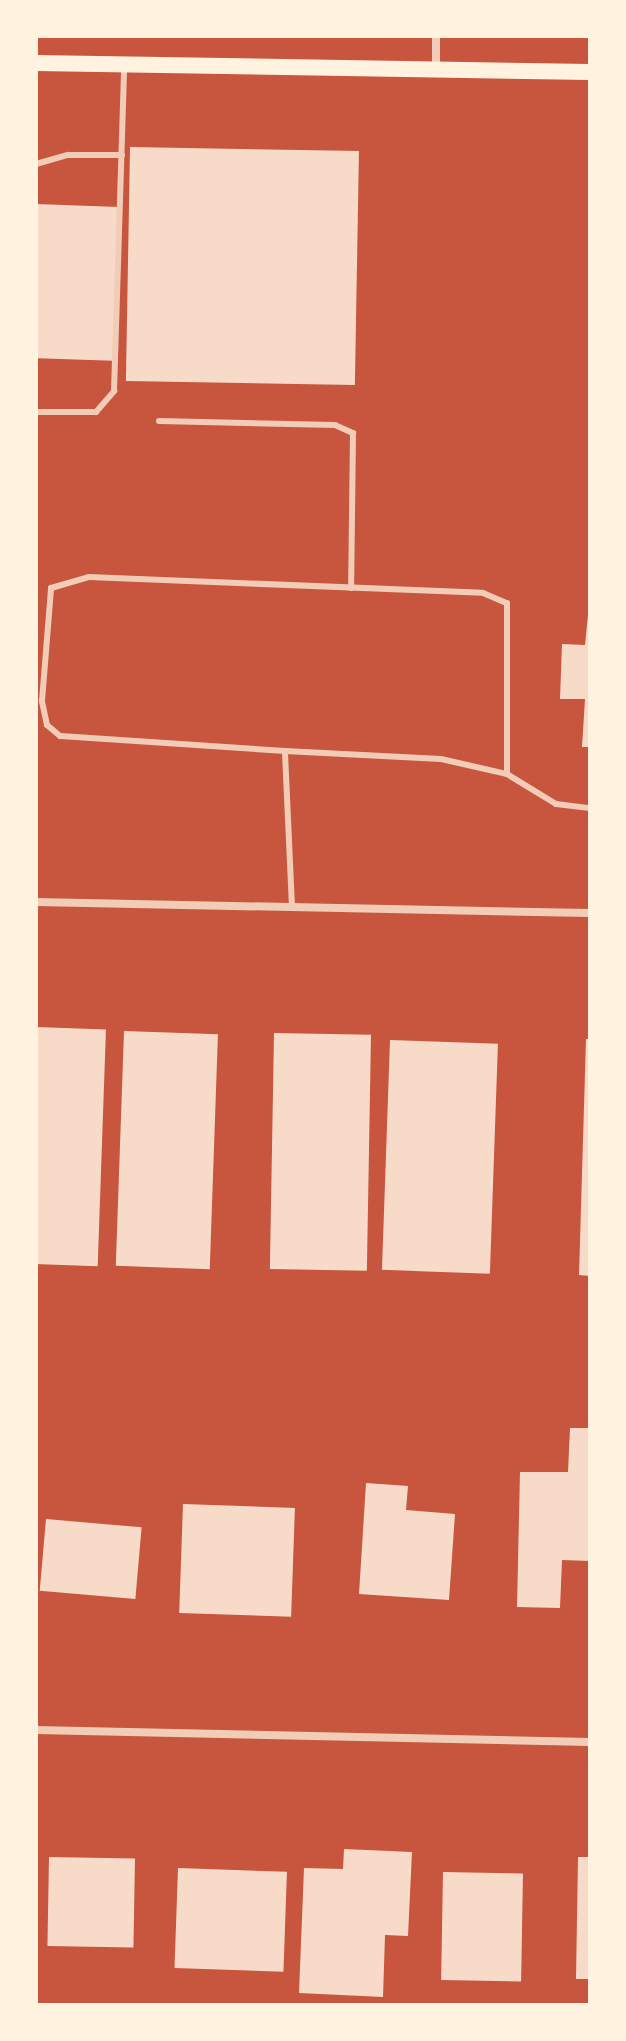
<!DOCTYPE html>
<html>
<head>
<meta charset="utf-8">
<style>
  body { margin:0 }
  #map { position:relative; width:626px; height:2041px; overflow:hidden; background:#c8553d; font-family:"Source Serif 4",serif }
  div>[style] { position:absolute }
  .building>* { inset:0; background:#f7dbc8; transform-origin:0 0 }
  .service>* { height:6px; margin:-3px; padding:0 3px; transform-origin:3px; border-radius:3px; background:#f1ccb7 }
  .minor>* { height:8px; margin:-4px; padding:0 4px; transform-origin:4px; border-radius:4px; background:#f1ccb7 }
  .secondary>* { height:16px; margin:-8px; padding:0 8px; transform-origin:8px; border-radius:8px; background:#fff3e0 }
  span { translate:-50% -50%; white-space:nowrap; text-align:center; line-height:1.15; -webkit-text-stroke:8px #fff3e0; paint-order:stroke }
  .frame { position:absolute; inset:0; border:38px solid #fff3e0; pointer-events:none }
</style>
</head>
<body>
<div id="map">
  <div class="building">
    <div style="left:130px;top:147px;width:229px;height:234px;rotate:1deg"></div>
    <div style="left:36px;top:204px;width:83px;height:154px;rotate:2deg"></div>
    <div style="clip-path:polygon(590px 595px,590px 747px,582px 747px,585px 699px,560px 699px,562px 644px,585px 645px)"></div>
    <div style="left:36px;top:1027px;width:70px;height:237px;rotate:2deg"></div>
    <div style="left:124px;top:1031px;width:94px;height:235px;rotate:2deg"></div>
    <div style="left:274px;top:1033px;width:97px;height:236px;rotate:1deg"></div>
    <div style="clip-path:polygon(586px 1039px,590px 1039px,590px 1276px,579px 1275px)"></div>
    <div style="left:390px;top:1040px;width:108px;height:230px;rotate:2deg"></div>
    <div style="clip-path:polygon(570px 1428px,590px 1428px,590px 1561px,562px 1560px,560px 1608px,517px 1607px,520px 1472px,568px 1472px)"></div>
    <div style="clip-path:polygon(366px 1483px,408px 1486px,406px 1510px,455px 1514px,449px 1600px,359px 1594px)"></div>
    <div style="left:183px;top:1504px;width:112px;height:109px;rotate:2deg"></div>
    <div style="left:46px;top:1519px;width:96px;height:72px;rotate:5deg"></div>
    <div style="clip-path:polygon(344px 1849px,412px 1852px,408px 1936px,385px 1935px,383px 1997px,299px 1993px,304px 1868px,343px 1869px)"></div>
    <div style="left:49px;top:1857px;width:86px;height:89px;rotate:1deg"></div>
    <div style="clip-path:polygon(578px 1857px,590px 1857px,590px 1979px,576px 1979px)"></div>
    <div style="left:178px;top:1868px;width:109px;height:100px;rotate:2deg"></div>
    <div style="left:443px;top:1872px;width:80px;height:108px;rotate:1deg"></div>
  </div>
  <div class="service">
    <div style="left:36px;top:164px;width:33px;rotate:-16deg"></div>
    <div style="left:68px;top:155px;width:54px"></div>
    <div style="left:36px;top:412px;width:60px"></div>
    <div style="left:96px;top:412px;width:28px;rotate:-49deg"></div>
    <div style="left:114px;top:391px;width:327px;rotate:-88.2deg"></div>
    <div style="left:159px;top:421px;width:176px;rotate:1.3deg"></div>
    <div style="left:335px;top:425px;width:20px;rotate:24deg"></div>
    <div style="left:353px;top:433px;width:155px;rotate:90.7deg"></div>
    <div style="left:285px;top:751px;width:225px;rotate:-176.2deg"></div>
    <div style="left:60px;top:736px;width:17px;rotate:-140deg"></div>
    <div style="left:47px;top:725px;width:25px;rotate:-102deg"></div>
    <div style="left:42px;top:701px;width:113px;rotate:-85.4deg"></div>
    <div style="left:51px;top:588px;width:40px;rotate:-16deg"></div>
    <div style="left:89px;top:577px;width:394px;rotate:2.3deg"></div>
    <div style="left:483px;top:593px;width:26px;rotate:23deg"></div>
    <div style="left:507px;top:603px;width:171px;rotate:90deg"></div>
    <div style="left:292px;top:907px;width:156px;rotate:-92.6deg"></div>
    <div style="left:285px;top:751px;width:156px;rotate:2.9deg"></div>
    <div style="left:441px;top:759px;width:68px;rotate:12.8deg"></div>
    <div style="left:507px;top:774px;width:57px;rotate:31.5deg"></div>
    <div style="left:556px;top:804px;width:34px;rotate:7deg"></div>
  </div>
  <div class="minor">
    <div style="left:436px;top:67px;width:31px;rotate:-90deg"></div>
    <div style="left:36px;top:902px;width:554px;rotate:1.14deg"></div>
    <div style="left:36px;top:1730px;width:554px;rotate:1.24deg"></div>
  </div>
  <div class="secondary">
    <div style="left:36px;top:63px;width:554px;rotate:0.93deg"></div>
  </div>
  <div class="frame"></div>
</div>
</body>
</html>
